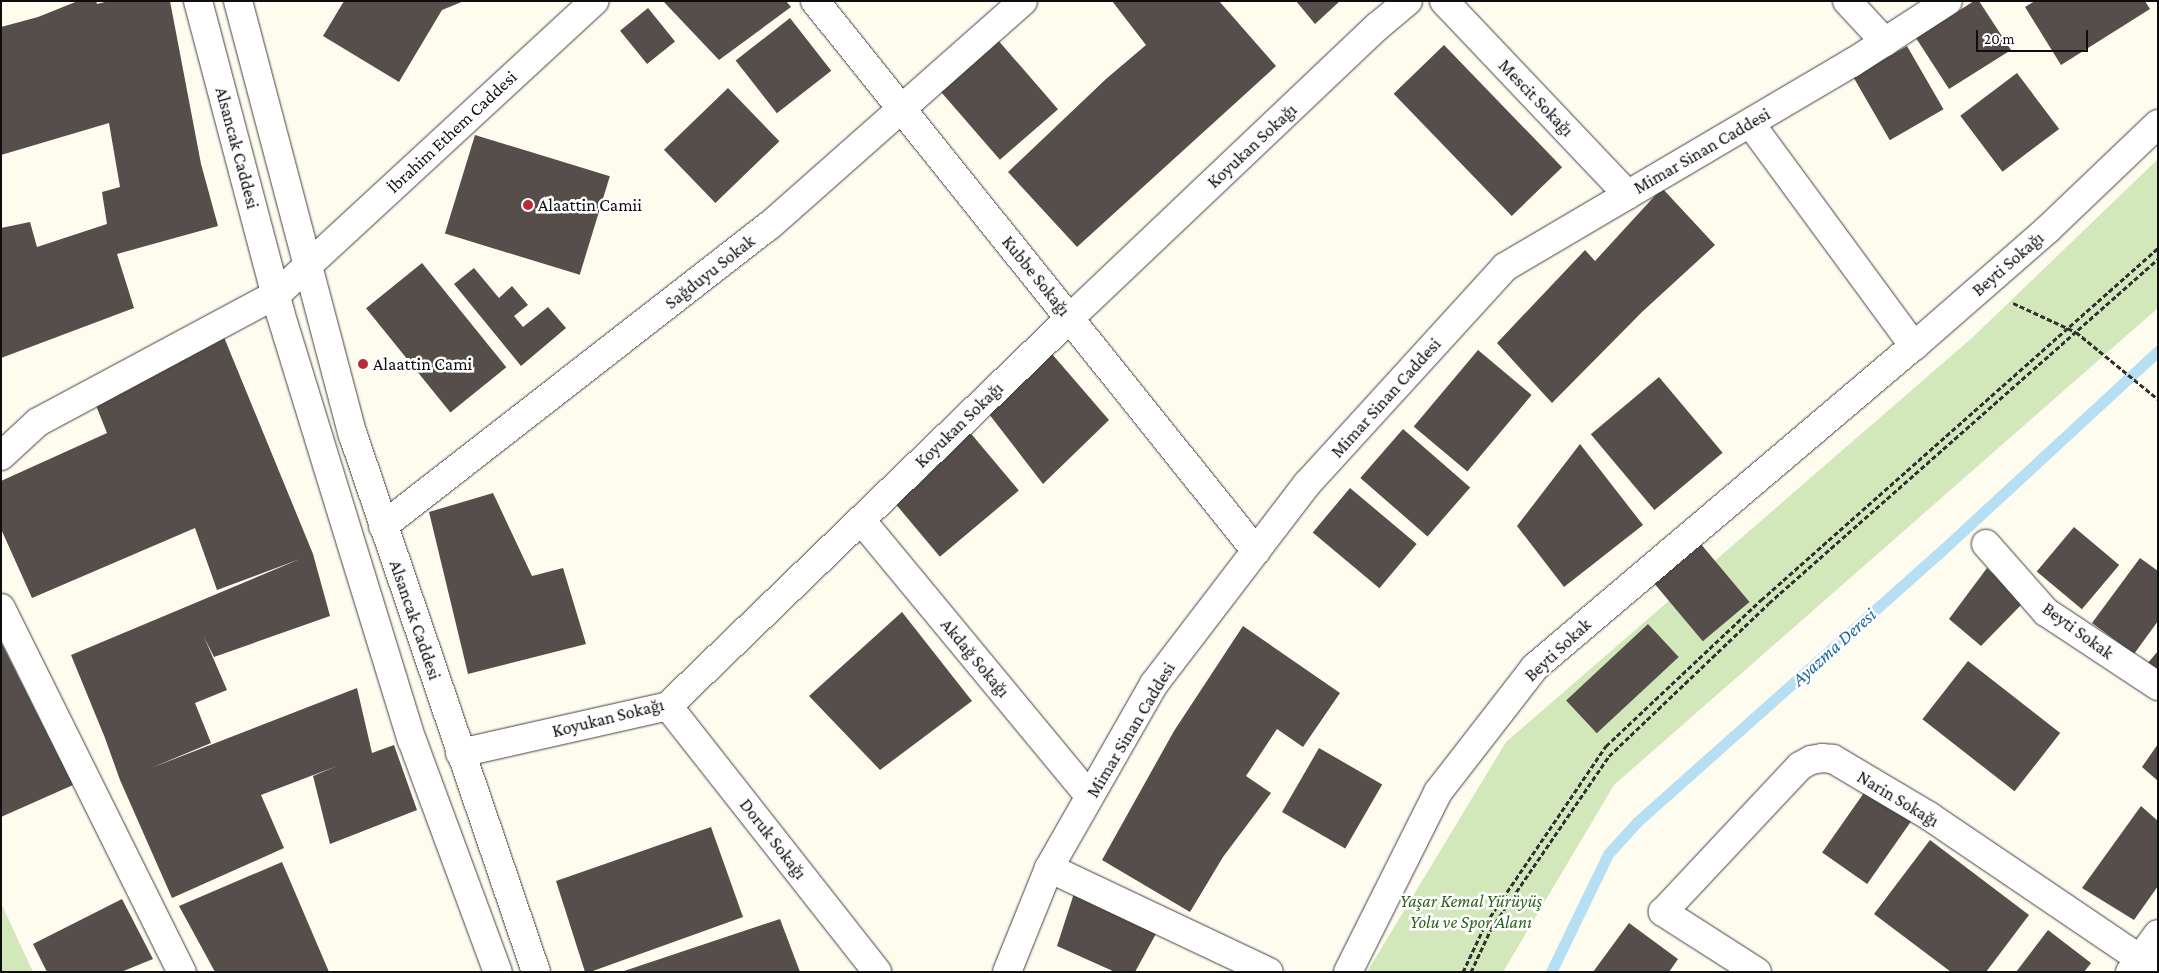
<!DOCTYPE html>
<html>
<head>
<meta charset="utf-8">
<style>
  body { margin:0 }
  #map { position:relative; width:2159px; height:973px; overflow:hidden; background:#fefbef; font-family:"Crimson Pro",serif }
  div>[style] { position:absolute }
  .green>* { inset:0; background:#d3e8ba }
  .stream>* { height:11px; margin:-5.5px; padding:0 5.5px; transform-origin:5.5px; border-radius:5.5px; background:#b6dff4 }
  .building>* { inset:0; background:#564e4a; transform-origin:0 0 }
  .path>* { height:3px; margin-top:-1.5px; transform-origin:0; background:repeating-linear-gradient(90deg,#303030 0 5px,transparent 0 7.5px) }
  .roads { filter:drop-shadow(0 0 1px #414141) drop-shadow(0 0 1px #414141) }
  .minor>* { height:28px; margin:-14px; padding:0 14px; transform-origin:14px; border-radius:14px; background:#fff }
  .dots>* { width:14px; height:14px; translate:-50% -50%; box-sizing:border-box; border:2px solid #fff; border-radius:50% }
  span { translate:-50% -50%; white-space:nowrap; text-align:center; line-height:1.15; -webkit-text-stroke:5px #fff; paint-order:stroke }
  .street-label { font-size:18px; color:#0e0e0e }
  .poi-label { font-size:18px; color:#0e0e0e }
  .left { translate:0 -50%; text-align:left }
  .park-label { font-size:18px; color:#316320; font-style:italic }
  .water-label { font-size:19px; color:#1c689b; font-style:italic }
  .frame { position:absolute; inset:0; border:2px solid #0e0e0e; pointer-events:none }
  .scale { position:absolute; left:1976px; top:30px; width:112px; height:22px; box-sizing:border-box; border:2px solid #0e0e0e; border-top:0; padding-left:6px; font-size:15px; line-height:18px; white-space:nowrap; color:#0e0e0e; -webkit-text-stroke:4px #fff; paint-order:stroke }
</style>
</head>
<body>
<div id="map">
  <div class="green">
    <div style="clip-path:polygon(2158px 159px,2158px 308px,1614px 785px,1503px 972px,1367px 972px,1506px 742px,1973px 337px)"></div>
    <div style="clip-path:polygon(1px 903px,33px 972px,1px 972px)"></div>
  </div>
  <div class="stream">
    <div style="left:1551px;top:972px;width:131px;rotate:-64.2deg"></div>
    <div style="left:1608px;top:854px;width:43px;rotate:-47.8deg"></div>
    <div style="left:1637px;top:822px;width:402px;rotate:-41.7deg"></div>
    <div style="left:1937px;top:555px;width:301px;rotate:-42.7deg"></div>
  </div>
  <div class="building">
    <div style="clip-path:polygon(78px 1px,96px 1px,97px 4px,109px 1px,170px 1px,201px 164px,218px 226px,117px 254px,134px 308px,1px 358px,1px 228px,30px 222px,37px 247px,107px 224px,102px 192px,120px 187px,109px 123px,1px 155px,1px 27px,38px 17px)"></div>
    <div style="clip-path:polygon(344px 1px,464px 1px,442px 10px,399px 82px,323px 36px)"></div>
    <div style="clip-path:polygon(663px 1px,786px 1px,791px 7px,719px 60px)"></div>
    <div style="clip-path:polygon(1112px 1px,1219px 1px,1276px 66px,1077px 247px,1008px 172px,1106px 79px,1146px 45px)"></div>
    <div style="clip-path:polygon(1296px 1px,1340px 1px,1315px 24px)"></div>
    <div style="clip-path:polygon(1974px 1px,1979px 1px,2011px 50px,1949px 89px,1916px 38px)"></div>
    <div style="clip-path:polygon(2035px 1px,2145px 1px,2150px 9px,2061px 65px,2025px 7px)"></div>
    <div style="left:648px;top:8px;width:43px;height:36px;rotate:51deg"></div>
    <div style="left:790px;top:18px;width:67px;height:69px;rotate:52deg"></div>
    <div style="left:997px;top:39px;width:93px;height:77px;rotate:49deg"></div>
    <div style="left:1444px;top:45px;width:170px;height:70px;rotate:46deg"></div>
    <div style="left:1907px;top:46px;width:73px;height:62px;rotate:60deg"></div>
    <div style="left:2017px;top:73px;width:70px;height:71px;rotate:53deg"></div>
    <div style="left:728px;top:88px;width:74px;height:89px;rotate:46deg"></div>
    <div style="left:475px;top:135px;width:141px;height:103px;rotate:17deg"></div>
    <div style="clip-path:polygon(1662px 188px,1715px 245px,1642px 312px,1552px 403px,1497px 343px,1585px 250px,1595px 261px)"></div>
    <div style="left:422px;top:263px;width:134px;height:72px;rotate:51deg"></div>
    <div style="clip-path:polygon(474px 268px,499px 298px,512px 286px,528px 305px,514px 316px,523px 327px,548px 307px,566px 328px,521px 366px,454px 284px)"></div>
    <div style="clip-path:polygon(219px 325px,313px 554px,330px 616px,214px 657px,204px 637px,227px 690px,195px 703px,211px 743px,151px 768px,357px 688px,372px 753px,394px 745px,417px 810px,330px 844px,313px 776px,337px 766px,261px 795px,284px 848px,172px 898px,120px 780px,105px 738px,71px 655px,300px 559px,217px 590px,195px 528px,32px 598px,1px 529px,1px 481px,107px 433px,91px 393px)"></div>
    <div style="left:1478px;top:350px;width:70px;height:100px;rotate:40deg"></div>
    <div style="clip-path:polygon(1052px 354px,1109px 420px,1043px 484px,989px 414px)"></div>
    <div style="left:1659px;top:377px;width:99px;height:89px;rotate:50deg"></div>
    <div style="left:1403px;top:429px;width:89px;height:65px;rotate:41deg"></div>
    <div style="left:968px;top:430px;width:79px;height:103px;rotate:50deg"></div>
    <div style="clip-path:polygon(1580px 444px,1643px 525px,1564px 587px,1517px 526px)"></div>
    <div style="left:1350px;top:488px;width:87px;height:58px;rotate:40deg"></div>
    <div style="clip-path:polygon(493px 493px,532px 576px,563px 568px,586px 644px,468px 674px,429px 512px)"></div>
    <div style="left:2074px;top:527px;width:59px;height:58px;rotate:40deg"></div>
    <div style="left:1700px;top:543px;width:77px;height:61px;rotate:50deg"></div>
    <div style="clip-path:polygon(2140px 558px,2158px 571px,2158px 621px,2134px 654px,2092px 623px)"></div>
    <div style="clip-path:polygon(1987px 568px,2023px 603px,1981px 646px,1949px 619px)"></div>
    <div style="clip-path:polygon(902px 612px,972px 701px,880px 770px,809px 696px)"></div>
    <div style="left:1648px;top:624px;width:45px;height:112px;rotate:47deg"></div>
    <div style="clip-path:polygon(1243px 626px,1340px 693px,1303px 747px,1277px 729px,1246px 776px,1271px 793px,1223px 857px,1190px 912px,1102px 860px,1174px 731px)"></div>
    <div style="clip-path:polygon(1px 642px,73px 785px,1px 817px)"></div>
    <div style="clip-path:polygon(2158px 651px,2158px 674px,2147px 664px)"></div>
    <div style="left:1968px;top:661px;width:117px;height:74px;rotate:38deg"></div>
    <div style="clip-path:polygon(2158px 744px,2158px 781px,2142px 767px)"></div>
    <div style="left:1319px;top:748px;width:73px;height:74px;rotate:30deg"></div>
    <div style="left:1868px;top:787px;width:55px;height:80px;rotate:35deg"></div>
    <div style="clip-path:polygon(2141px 806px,2158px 821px,2158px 886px,2134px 920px,2082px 888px)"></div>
    <div style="clip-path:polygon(711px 827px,743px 917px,590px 972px,585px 972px,556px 881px)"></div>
    <div style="clip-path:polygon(1930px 840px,2029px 915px,1986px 972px,1951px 972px,1874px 914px)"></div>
    <div style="clip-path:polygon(282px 862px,329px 972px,215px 972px,179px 906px)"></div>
    <div style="clip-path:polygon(1078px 881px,1163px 921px,1135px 972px,1115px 972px,1057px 946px)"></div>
    <div style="clip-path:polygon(122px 899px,153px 959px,121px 972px,47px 972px,33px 944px)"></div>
    <div style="clip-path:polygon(780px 919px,800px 972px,624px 972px,624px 971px)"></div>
    <div style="clip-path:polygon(1629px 923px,1678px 959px,1669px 972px,1593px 972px)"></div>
    <div style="clip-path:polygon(2048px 930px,2091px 963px,2084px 972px,2016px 972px)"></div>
  </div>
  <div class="path">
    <div style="left:2013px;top:303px;width:69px;rotate:24.7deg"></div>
    <div style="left:2076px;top:332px;width:106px;rotate:39.3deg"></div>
    <div style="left:1463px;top:972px;width:54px;rotate:-64.9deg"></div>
    <div style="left:1486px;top:923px;width:214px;rotate:-55.9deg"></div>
    <div style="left:1606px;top:746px;width:213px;rotate:-43.3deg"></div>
    <div style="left:1761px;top:600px;width:531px;rotate:-41.56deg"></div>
    <div style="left:1471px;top:972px;width:47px;rotate:-65.1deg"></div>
    <div style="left:1491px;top:929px;width:209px;rotate:-55.7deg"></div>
    <div style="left:1609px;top:756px;width:221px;rotate:-43.7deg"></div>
    <div style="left:1769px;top:603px;width:519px;rotate:-41.49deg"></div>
  </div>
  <div class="roads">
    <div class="minor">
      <div style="left:198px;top:1px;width:322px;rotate:75.2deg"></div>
      <div style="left:280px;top:312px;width:448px;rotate:72.9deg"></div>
      <div style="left:412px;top:740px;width:247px;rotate:69.7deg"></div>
      <div style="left:238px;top:1px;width:449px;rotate:75.2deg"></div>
      <div style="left:353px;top:435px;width:567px;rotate:71.18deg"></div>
      <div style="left:815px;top:1px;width:705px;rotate:51.28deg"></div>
      <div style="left:1444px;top:1px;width:267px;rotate:46.5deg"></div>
      <div style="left:1847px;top:1px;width:56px;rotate:47.2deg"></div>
      <div style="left:1750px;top:123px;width:277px;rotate:53.7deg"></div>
      <div style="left:1px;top:456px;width:50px;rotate:-42.6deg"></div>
      <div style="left:38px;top:422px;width:271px;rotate:-28.2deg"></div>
      <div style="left:277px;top:294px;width:432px;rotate:-42.7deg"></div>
      <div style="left:861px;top:520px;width:358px;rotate:50.4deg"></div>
      <div style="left:383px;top:526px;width:489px;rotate:-37.9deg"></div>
      <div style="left:769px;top:226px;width:339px;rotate:-41.5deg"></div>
      <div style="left:1986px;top:544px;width:91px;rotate:48.6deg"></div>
      <div style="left:2046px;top:612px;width:134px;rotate:33.5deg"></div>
      <div style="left:1px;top:608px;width:407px;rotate:63.6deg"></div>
      <div style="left:668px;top:706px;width:338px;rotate:51.8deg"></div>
      <div style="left:460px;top:753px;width:213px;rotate:-12.7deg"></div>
      <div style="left:668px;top:706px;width:559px;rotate:-43.98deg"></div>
      <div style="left:1070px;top:318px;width:424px;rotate:-43.5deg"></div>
      <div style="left:1378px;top:26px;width:39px;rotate:-40deg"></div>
      <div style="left:1049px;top:868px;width:243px;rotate:25.3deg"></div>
      <div style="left:1007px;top:972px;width:112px;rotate:-68deg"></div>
      <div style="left:1049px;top:868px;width:212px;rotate:-60.3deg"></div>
      <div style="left:1154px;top:684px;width:252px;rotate:-52.6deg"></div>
      <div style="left:1307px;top:484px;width:294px;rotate:-47.6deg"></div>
      <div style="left:1505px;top:267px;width:403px;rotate:-30.5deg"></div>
      <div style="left:1852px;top:63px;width:114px;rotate:-32.9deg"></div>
      <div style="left:1348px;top:972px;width:201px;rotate:-63.4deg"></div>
      <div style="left:1438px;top:792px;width:158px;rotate:-52.2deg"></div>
      <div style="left:1535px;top:667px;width:497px;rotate:-40.3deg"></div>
      <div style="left:1914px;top:346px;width:178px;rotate:-41.1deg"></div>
      <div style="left:2048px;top:229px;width:152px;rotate:-43.7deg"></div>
      <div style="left:1757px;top:972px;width:112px;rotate:-147.4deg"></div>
      <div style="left:1663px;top:912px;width:200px;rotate:-46.8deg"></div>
      <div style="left:1800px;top:766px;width:13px;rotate:-29deg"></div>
      <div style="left:1811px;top:760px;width:11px;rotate:-10deg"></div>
      <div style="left:1822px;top:758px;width:11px;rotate:5deg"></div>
      <div style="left:1833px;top:759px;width:112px;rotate:30.7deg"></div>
      <div style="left:1929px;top:816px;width:277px;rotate:34.1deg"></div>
      <div style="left:2130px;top:972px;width:47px;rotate:-53.6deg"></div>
    </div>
  </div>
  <div class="dots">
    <div style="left:528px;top:205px;background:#b82b37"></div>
    <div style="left:363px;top:364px;background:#b82b37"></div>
  </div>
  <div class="street-label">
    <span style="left:1536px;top:98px;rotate:46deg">Mescit Sokağı</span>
    <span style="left:452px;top:132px;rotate:-43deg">İbrahim Ethem Caddesi</span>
    <span style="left:1252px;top:146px;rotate:-43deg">Koyukan Sokağı</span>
    <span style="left:237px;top:148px;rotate:75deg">Alsancak Caddesi</span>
    <span style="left:1702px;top:151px;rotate:-30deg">Mimar Sinan Caddesi</span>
    <span style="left:2008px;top:264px;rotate:-41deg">Beyti Sokağı</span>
    <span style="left:710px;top:272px;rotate:-38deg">Sağduyu Sokak</span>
    <span style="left:1036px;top:276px;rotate:51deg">Kubbe Sokağı</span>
    <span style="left:1386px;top:398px;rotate:-48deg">Mimar Sinan Caddesi</span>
    <span style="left:959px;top:425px;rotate:-44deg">Koyukan Sokağı</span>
    <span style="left:415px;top:620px;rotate:71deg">Alsancak Caddesi</span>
    <span style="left:2078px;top:631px;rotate:36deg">Beyti Sokak</span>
    <span style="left:1558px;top:650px;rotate:-43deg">Beyti Sokak</span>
    <span style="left:975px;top:658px;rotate:50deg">Akdağ Sokağı</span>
    <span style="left:608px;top:718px;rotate:-14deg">Koyukan Sokağı</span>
    <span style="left:1131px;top:730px;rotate:-59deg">Mimar Sinan Caddesi</span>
    <span style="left:1898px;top:799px;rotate:31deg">Narin Sokağı</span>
    <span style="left:773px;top:839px;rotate:52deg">Doruk Sokağı</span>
  </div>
  <div class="poi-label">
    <span class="left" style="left:538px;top:205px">Alaattin Camii</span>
    <span class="left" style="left:373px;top:364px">Alaattin Cami</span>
  </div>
  <div class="park-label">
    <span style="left:1471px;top:912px">Yaşar Kemal Yürüyüş<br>Yolu ve Spor Alanı</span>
  </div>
  <div class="water-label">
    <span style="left:1834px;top:647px;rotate:-42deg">Ayazma Deresi</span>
  </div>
  <div class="frame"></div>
  <div class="scale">20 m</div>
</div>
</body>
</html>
